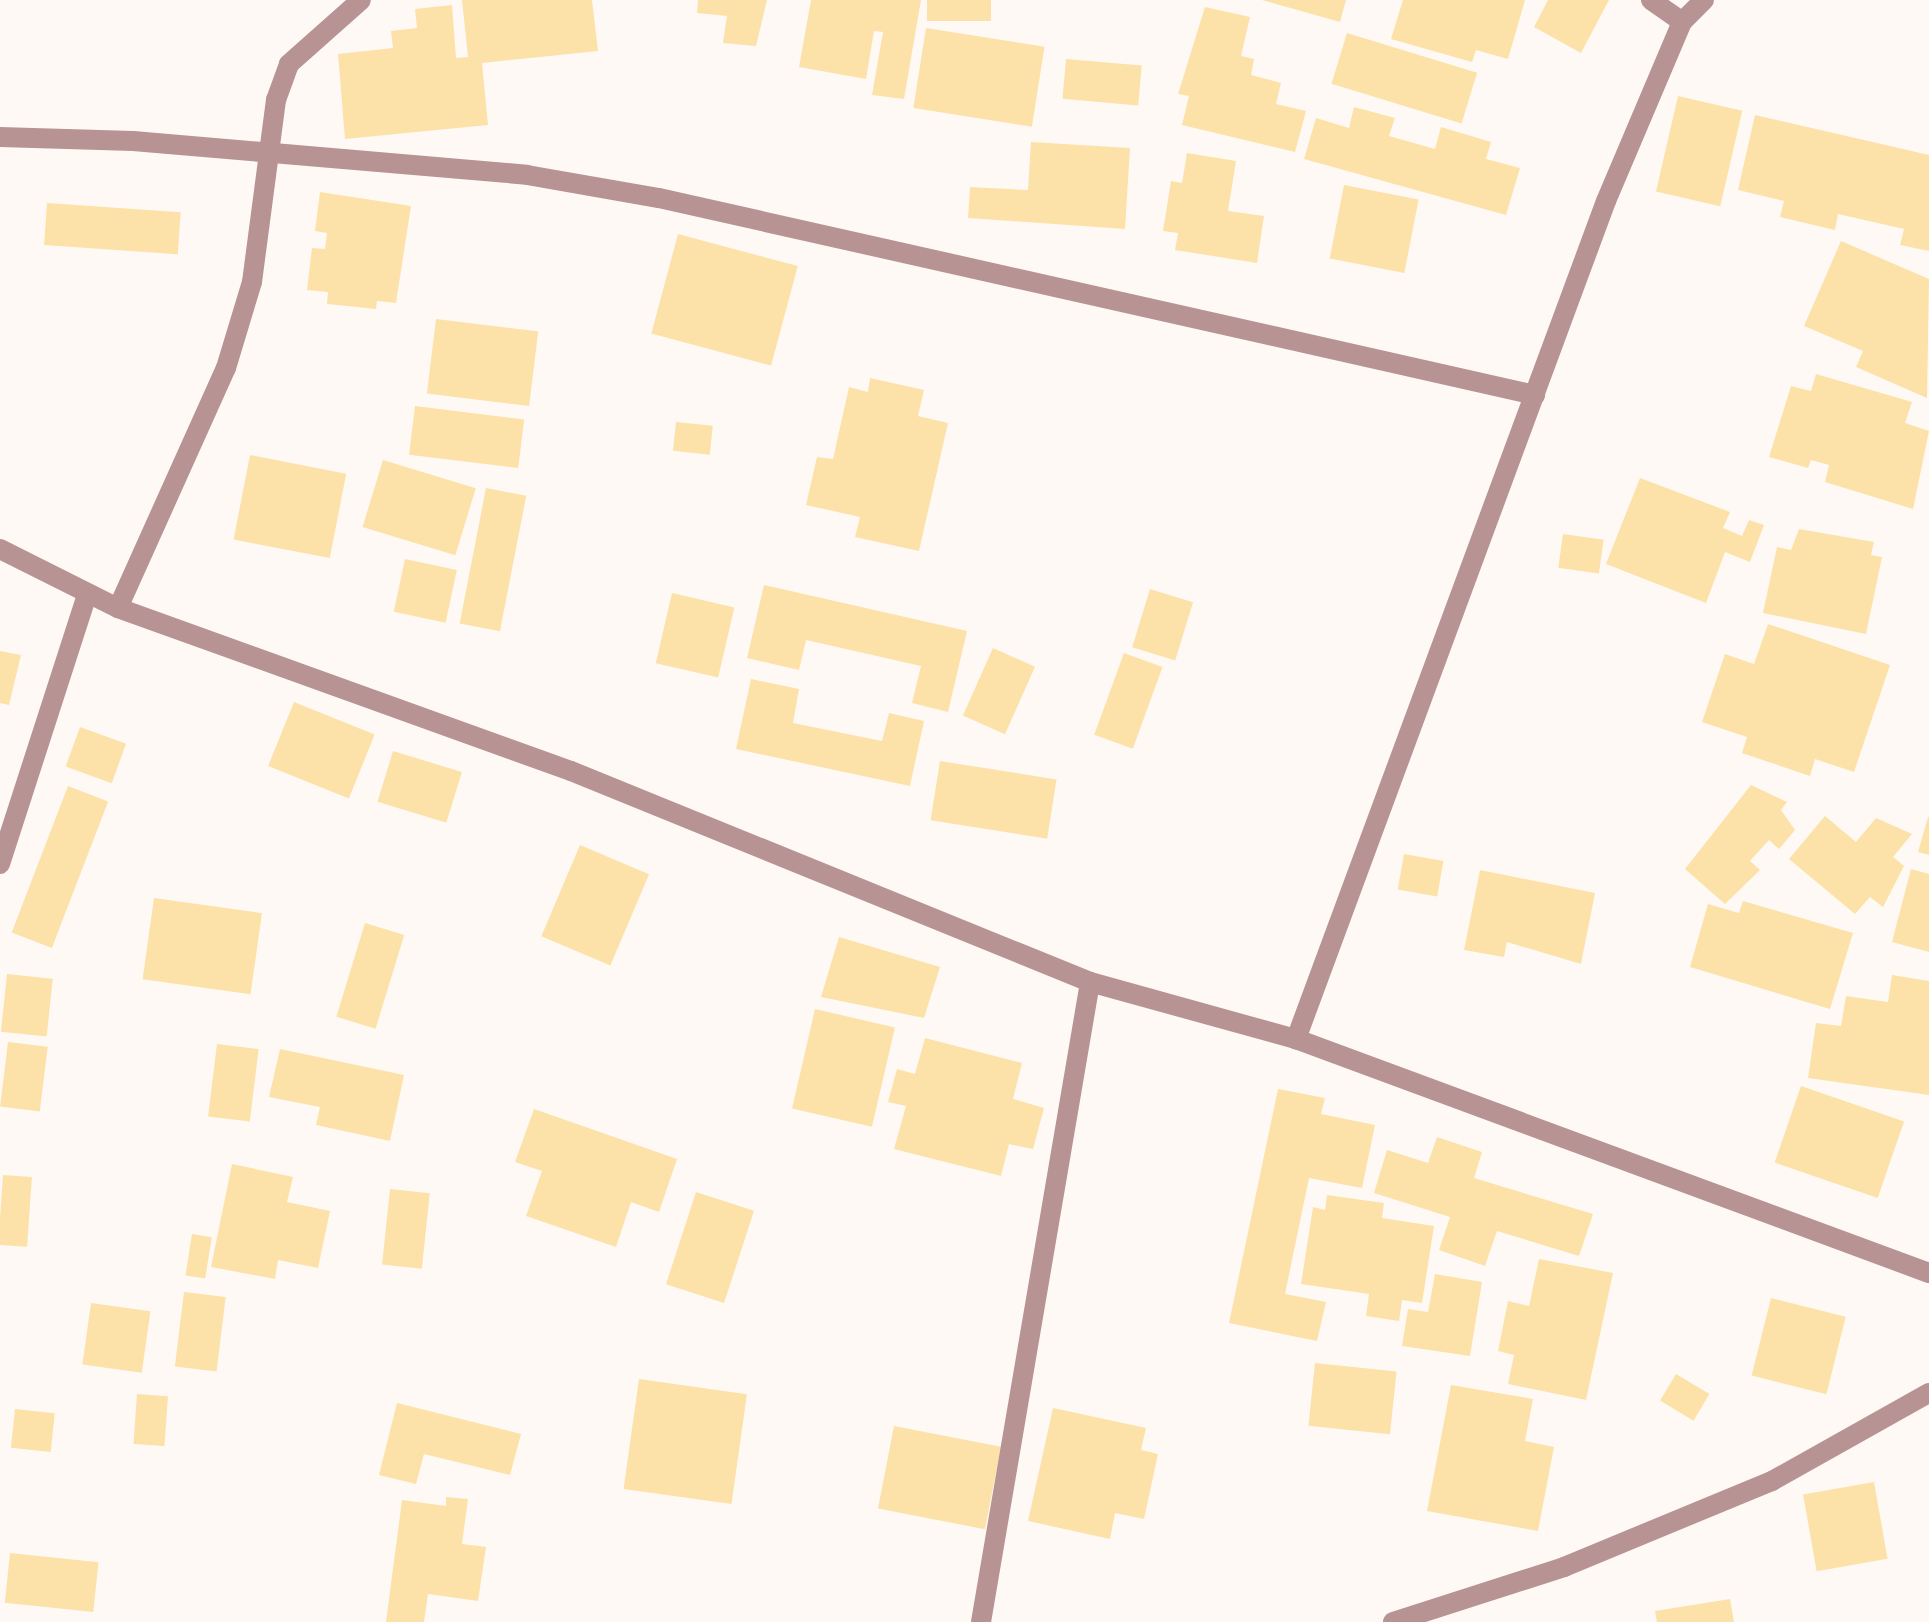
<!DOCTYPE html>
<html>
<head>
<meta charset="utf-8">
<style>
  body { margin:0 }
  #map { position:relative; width:1929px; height:1622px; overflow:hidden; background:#fef9f5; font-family:Raleway,sans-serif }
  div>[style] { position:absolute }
  .building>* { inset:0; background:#fce2a9; transform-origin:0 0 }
  .minor>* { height:20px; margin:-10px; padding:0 10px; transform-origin:10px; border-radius:10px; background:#b89394 }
  .tertiary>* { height:20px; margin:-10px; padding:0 10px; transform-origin:10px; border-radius:10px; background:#b89394 }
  span { translate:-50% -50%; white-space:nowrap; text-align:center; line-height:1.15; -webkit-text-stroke:6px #fff; paint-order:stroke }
</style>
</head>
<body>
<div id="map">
  <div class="building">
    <div style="clip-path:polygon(462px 0,592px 0,598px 51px,482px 63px,488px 125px,345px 139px,338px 54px,393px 48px,391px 31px,417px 28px,415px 9px,452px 5px,456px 58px,468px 57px)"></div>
    <div style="clip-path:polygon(698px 0,767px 0,756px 46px,723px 43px,727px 16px,697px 13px)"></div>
    <div style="clip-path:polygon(811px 0,921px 0,904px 99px,872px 95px,883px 32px,874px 31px,866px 79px,799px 67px)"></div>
    <div style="left:927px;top:0;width:64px;height:21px"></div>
    <div style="clip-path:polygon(1262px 0,1346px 0,1340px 22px)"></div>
    <div style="clip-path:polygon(1403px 0,1525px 0,1508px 59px,1476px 50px,1472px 62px,1391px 39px)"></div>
    <div style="clip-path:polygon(1548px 0,1609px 0,1581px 53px,1534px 27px)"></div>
    <div style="clip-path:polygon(1205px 7px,1250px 17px,1241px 56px,1254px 59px,1251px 75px,1281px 83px,1276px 104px,1306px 111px,1295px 152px,1182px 125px,1189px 96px,1178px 94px)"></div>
    <div style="left:926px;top:28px;width:120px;height:81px;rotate:9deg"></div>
    <div style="left:1347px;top:33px;width:136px;height:53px;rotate:17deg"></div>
    <div style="left:1066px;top:59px;width:76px;height:40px;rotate:5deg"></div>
    <div style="left:1678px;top:96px;width:66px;height:98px;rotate:13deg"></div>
    <div style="clip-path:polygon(1354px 107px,1395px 118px,1389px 136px,1435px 149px,1441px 127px,1491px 142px,1486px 159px,1520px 168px,1506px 215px,1304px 159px,1316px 118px,1349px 128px)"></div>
    <div style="clip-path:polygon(1755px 115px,1929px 155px,1929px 251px,1900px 245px,1904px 229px,1838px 214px,1835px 230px,1780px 217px,1784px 201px,1738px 190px)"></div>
    <div style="clip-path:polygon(1031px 142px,1130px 148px,1125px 229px,968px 218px,970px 187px,1028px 190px)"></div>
    <div style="clip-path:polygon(1187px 153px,1236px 161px,1228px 211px,1264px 216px,1257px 263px,1175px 250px,1178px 233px,1163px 231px,1171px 181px,1182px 183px)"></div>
    <div style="left:1344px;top:185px;width:76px;height:75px;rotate:11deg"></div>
    <div style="clip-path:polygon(320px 192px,411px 206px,396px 303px,377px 301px,376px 309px,327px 304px,328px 292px,307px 290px,312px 248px,325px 249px,327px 233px,315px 231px)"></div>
    <div style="left:47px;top:203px;width:134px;height:42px;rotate:4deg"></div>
    <div style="left:678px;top:234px;width:124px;height:103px;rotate:15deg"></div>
    <div style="clip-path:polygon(1841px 241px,1929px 279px,1927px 398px,1856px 367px,1863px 351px,1804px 326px)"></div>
    <div style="left:436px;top:319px;width:103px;height:75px;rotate:7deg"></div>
    <div style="clip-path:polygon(1816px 374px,1912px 402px,1905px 423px,1929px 431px,1913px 509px,1825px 482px,1829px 465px,1811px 460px,1808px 468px,1769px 457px,1791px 386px,1811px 391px)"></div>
    <div style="clip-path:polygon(870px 378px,924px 390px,918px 416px,948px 423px,919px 551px,855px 537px,860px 517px,806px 505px,817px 457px,833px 459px,849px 387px,868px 392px)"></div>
    <div style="left:415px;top:406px;width:110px;height:49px;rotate:7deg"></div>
    <div style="left:676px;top:422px;width:37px;height:29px;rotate:6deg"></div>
    <div style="left:250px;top:455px;width:98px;height:86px;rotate:11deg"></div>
    <div style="left:383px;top:460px;width:97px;height:70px;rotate:17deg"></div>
    <div style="clip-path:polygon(1640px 478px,1730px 512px,1723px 528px,1742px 536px,1749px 520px,1764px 525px,1750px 562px,1725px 552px,1706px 603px,1606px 564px)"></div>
    <div style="left:486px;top:488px;width:41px;height:138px;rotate:11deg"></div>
    <div style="clip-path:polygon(1799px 529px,1874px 542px,1871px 555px,1882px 557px,1866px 634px,1763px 613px,1777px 547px,1791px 550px)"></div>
    <div style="left:1563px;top:534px;width:41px;height:34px;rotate:8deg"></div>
    <div style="left:405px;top:559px;width:53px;height:54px;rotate:12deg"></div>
    <div style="clip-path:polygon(764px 585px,967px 631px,948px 712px,912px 703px,921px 666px,806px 640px,799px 670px,747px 658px)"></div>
    <div style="left:1150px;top:589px;width:45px;height:61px;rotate:17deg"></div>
    <div style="left:672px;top:593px;width:64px;height:72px;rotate:13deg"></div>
    <div style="clip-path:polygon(1768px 624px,1890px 665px,1854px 772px,1815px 759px,1810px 776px,1742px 753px,1747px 737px,1702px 722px,1725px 654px,1754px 664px)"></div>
    <div style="left:993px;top:648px;width:46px;height:74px;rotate:24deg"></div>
    <div style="clip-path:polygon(0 651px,21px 655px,9px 705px,0 703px)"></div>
    <div style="left:1124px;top:653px;width:41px;height:87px;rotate:20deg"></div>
    <div style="clip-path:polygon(751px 679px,799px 689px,793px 723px,882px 741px,889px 713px,924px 721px,910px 786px,736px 749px)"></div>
    <div style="left:294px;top:702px;width:87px;height:69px;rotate:22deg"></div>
    <div style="left:80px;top:727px;width:49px;height:42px;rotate:20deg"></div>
    <div style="left:393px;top:751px;width:72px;height:53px;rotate:17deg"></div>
    <div style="left:940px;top:761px;width:118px;height:60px;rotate:9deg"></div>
    <div style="clip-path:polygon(1751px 785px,1787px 802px,1781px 810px,1795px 830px,1779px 849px,1769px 840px,1750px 861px,1760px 870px,1725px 904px,1685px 869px)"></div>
    <div style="left:68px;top:786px;width:43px;height:157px;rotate:21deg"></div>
    <div style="clip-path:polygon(1825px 816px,1856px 842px,1876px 818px,1912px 834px,1893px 857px,1904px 866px,1883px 907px,1870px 897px,1855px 914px,1789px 859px)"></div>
    <div style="clip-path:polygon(1928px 817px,1929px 817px,1929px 855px,1918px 852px)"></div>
    <div style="left:580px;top:845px;width:75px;height:99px;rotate:23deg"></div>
    <div style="left:1404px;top:854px;width:40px;height:36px;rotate:10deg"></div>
    <div style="clip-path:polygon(1911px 869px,1929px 874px,1929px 952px,1892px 942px)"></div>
    <div style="clip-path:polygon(1480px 870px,1595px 893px,1581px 964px,1507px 942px,1504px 957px,1464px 950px)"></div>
    <div style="left:154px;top:898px;width:109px;height:82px;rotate:8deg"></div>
    <div style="clip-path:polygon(1743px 901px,1853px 933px,1830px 1009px,1690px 967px,1708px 904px,1739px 913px)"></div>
    <div style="left:365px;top:923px;width:41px;height:98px;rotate:17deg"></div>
    <div style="clip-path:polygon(839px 937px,940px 967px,924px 1018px,821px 997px)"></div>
    <div style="left:7px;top:974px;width:46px;height:58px;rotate:6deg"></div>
    <div style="clip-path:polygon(1892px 975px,1929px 981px,1929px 1095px,1808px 1078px,1816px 1023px,1841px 1026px,1846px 996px,1888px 1002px)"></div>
    <div style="left:815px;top:1009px;width:82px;height:102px;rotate:13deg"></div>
    <div style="clip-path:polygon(925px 1038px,1022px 1063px,1013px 1099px,1044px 1108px,1033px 1149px,1009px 1144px,1001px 1176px,894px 1149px,906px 1106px,888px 1102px,897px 1069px,915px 1074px)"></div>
    <div style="left:8px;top:1042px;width:40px;height:65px;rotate:7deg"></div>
    <div style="left:217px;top:1044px;width:42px;height:73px;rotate:7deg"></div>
    <div style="clip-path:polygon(280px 1049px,404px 1075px,390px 1141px,316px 1125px,320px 1107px,269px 1097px)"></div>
    <div style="left:1801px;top:1086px;width:109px;height:81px;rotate:19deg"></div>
    <div style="clip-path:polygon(1278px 1089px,1325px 1098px,1321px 1114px,1375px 1125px,1362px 1188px,1309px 1178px,1285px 1294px,1326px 1302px,1317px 1341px,1229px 1323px)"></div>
    <div style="clip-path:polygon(534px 1109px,677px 1159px,659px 1212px,631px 1202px,616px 1247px,526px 1216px,542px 1171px,515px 1162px)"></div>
    <div style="clip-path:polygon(1437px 1137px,1482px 1152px,1474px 1178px,1593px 1214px,1579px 1256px,1497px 1231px,1485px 1266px,1439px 1250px,1450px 1217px,1374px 1193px,1387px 1150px,1428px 1163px)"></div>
    <div style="clip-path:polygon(232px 1164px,293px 1177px,287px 1202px,330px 1211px,318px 1268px,278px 1260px,275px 1279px,211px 1267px)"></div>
    <div style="left:3px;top:1175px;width:29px;height:70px;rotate:4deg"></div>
    <div style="left:390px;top:1189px;width:40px;height:76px;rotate:6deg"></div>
    <div style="left:696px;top:1192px;width:61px;height:97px;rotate:18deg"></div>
    <div style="clip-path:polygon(1327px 1195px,1384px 1203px,1382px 1218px,1434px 1226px,1422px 1303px,1402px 1300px,1399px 1321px,1366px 1316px,1369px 1294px,1301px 1284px,1313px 1207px,1325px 1210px)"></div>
    <div style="left:192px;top:1234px;width:20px;height:42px;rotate:9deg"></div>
    <div style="clip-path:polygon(1539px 1259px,1613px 1273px,1586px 1400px,1508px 1384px,1514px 1355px,1498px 1351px,1508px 1301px,1529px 1306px)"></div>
    <div style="clip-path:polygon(1435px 1274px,1482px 1282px,1470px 1356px,1402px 1346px,1408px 1309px,1428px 1312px)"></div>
    <div style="left:184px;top:1292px;width:42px;height:75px;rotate:7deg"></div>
    <div style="left:1771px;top:1298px;width:77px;height:80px;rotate:14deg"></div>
    <div style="left:91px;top:1303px;width:60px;height:62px;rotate:8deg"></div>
    <div style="left:1315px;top:1363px;width:82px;height:63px;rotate:6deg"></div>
    <div style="left:1676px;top:1374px;width:39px;height:31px;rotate:31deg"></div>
    <div style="left:639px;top:1379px;width:109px;height:111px;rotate:8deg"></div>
    <div style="clip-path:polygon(1451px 1385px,1533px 1399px,1525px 1441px,1554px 1447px,1538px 1531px,1427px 1511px)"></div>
    <div style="left:137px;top:1394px;width:31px;height:50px;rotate:4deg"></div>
    <div style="clip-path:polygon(397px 1403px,521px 1434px,510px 1475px,424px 1454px,416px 1484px,379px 1475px)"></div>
    <div style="clip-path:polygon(1053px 1408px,1146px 1428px,1141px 1450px,1158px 1454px,1144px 1519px,1115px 1513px,1110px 1539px,1028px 1521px)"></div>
    <div style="left:15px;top:1409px;width:40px;height:39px;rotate:6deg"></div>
    <div style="left:894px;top:1426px;width:109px;height:84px;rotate:11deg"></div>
    <div style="left:1874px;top:1482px;width:78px;height:72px;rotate:80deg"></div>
    <div style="clip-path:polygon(446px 1497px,468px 1499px,462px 1544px,486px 1547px,478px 1601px,428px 1594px,424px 1622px,386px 1622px,402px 1500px,446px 1506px)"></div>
    <div style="left:10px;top:1553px;width:89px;height:50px;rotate:6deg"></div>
    <div style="clip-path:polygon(1730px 1599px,1734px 1622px,1657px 1622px,1655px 1611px)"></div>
  </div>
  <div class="minor">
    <div style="left:1651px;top:0;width:38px;rotate:35deg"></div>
    <div style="left:0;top:137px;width:133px;rotate:1.7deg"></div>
    <div style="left:133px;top:141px;width:395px;rotate:4.9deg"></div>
    <div style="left:527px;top:175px;width:134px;rotate:9.9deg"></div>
    <div style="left:659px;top:198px;width:898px;rotate:12.67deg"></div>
    <div style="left:0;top:549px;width:132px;rotate:26.6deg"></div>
    <div style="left:118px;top:608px;width:481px;rotate:19.8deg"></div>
    <div style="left:571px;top:771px;width:560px;rotate:22.12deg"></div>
    <div style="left:1090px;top:982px;width:214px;rotate:15.5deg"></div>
    <div style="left:118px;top:608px;width:263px;rotate:-65.8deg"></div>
    <div style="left:226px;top:368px;width:90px;rotate:-73.2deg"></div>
    <div style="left:252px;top:282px;width:184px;rotate:-82.5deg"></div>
    <div style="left:276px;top:100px;width:38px;rotate:-70deg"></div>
    <div style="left:289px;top:64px;width:96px;rotate:-41.6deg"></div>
    <div style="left:0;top:864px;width:284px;rotate:-72.1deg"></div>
    <div style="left:981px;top:1622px;width:649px;rotate:-80.33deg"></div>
    <div style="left:1393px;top:1622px;width:180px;rotate:-17.8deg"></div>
    <div style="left:1564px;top:1567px;width:225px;rotate:-22.5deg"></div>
    <div style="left:1772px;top:1481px;width:180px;rotate:-29.3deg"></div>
  </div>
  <div class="tertiary">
    <div style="left:1704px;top:0;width:31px;rotate:135deg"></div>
    <div style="left:1682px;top:22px;width:194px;rotate:113deg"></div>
    <div style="left:1606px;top:201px;width:894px;rotate:110.3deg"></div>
    <div style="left:1296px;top:1039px;width:675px;rotate:20.29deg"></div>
  </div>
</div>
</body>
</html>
